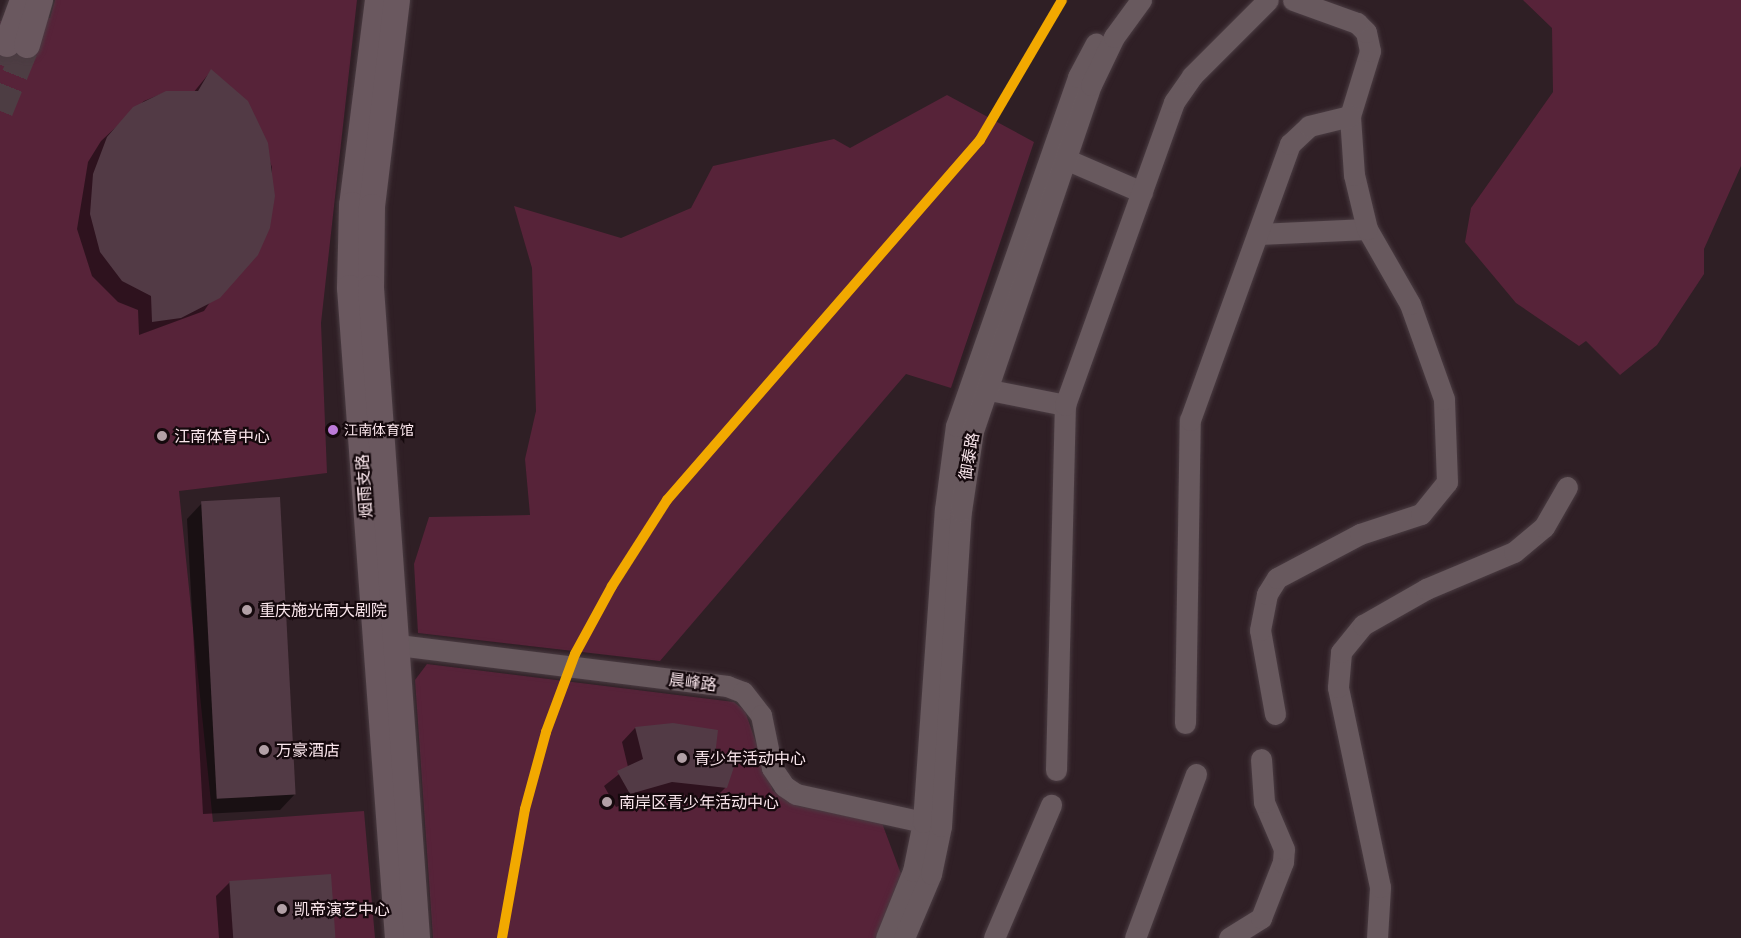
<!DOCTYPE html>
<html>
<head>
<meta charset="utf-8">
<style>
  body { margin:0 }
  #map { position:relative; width:1741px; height:938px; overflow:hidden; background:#2f1f25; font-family:"Golos Text","Noto Sans SC",sans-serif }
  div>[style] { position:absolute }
  .green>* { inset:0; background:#572339 }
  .shadow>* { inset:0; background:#0007 }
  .building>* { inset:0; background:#523a45; transform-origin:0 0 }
  .major-tunnel>* { height:26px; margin-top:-13px; transform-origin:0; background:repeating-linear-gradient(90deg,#4d3d43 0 26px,transparent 0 39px) }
  .roads { filter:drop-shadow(0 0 2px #4a3c42) drop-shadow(0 0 2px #4a3c42) }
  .minor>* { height:21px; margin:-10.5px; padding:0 10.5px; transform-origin:10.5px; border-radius:10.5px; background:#68595e }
  .major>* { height:26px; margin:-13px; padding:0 13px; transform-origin:13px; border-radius:13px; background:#6a585f }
  .metro-1>* { height:10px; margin:-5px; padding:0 5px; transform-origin:5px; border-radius:5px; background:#f2a900 }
  .dots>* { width:16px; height:16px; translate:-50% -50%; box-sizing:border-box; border:3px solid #15090d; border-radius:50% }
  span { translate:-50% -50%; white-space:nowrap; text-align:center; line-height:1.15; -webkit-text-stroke:4.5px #15090d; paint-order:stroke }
  .bus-label { font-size:14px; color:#f9e5eb }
  .left { translate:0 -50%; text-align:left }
  .poi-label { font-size:16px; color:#f9e5eb }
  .street-label { font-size:16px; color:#f9e5eb }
</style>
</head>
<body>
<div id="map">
  <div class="green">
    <div style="clip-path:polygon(55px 0,357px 0,321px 323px,327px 473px,179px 491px,213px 822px,364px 811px,375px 938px,0 938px,0 21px,50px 18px)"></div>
    <div style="clip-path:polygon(1523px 0,1741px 0,1741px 166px,1704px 249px,1704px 274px,1657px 345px,1620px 375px,1586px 341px,1579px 346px,1516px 303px,1465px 242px,1471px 208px,1553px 92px,1552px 28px)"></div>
    <div style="clip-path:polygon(947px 95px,1034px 142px,951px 388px,906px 374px,660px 661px,418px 633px,414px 564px,429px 517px,530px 515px,525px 459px,536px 411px,532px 268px,514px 206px,621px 238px,691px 208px,713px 166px,834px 139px,850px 148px)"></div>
    <div style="clip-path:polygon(427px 664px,734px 702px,745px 711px,773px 791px,798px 806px,882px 823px,901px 874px,876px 938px,433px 938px,415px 680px)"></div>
  </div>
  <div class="shadow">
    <div style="clip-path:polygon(211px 71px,246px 102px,272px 167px,272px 212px,204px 311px,139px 335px,138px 310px,118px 302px,92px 276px,77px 229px,88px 162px,101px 141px,144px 101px,166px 92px,193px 93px)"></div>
    <div style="clip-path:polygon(202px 503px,295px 794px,280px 810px,203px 814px,187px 519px)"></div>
    <div style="clip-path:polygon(635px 728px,713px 757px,726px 787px,712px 801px,689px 795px,642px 798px,616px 807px,604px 786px,628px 767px,622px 742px)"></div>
    <div style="clip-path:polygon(230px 882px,334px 938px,219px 938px,216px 896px)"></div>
  </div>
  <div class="building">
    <div style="clip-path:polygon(211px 69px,248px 101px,268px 143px,275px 196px,270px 228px,258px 255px,220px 298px,181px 318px,152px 322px,151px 296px,122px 281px,100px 252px,90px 214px,93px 174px,107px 137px,133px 107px,166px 91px,198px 91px)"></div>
    <div style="left:280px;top:497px;width:298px;height:79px;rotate:87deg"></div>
    <div style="clip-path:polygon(673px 723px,718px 730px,715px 756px,736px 761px,727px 788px,672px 782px,630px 794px,617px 771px,643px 759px,635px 727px)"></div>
    <div style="left:331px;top:874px;width:64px;height:102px;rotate:86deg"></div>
  </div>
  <div class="major-tunnel">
    <div style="left:0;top:65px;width:22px;rotate:-72deg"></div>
    <div style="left:0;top:111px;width:71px;rotate:-67.8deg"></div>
  </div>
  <div class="roads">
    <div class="minor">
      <div style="left:1054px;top:154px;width:96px;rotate:23.4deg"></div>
      <div style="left:1258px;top:234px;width:109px;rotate:-2.6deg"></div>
      <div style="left:985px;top:389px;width:82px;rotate:11.3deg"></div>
      <div style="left:382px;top:643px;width:348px;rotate:7.1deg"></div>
      <div style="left:727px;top:686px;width:17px;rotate:21deg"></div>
      <div style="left:743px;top:692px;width:29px;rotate:52deg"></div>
      <div style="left:761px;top:715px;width:54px;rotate:78.3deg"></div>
      <div style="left:772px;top:768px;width:22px;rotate:56deg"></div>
      <div style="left:784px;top:786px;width:14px;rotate:34deg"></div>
      <div style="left:796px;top:794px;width:144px;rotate:12.4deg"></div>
      <div style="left:1275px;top:714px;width:85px;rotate:-100.1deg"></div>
      <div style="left:1260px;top:630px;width:37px;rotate:-79deg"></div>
      <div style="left:1267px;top:594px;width:19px;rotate:-58deg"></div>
      <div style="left:1277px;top:578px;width:94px;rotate:-27.9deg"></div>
      <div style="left:1360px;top:534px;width:64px;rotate:-18.2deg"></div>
      <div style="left:1421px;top:514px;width:41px;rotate:-50.9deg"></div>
      <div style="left:1447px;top:482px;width:83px;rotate:-92.1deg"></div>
      <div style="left:1444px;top:399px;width:101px;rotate:-109.7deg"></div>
      <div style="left:1410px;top:304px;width:86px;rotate:-119.8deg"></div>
      <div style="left:1367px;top:229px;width:56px;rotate:-103.5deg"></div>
      <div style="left:1354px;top:175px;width:59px;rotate:-93.9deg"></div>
      <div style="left:1350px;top:116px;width:68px;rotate:-72.9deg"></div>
      <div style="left:1370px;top:51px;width:19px;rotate:-102deg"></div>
      <div style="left:1366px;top:32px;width:13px;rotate:-135deg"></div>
      <div style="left:1357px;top:23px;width:68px;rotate:-160.2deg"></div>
      <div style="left:1185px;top:723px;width:303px;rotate:-89.1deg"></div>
      <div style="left:1190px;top:420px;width:294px;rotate:-70.1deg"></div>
      <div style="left:1290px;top:144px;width:26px;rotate:-43deg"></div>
      <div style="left:1309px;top:126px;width:42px;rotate:-13.7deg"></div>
      <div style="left:1056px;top:770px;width:365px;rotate:-88.6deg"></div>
      <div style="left:1065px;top:405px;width:322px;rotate:-70.2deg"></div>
      <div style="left:1174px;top:102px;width:32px;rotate:-55deg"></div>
      <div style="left:1192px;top:76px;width:107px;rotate:-45deg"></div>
      <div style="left:886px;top:938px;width:72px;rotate:-68.1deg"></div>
      <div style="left:913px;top:871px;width:50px;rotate:-78.5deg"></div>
      <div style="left:923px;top:822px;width:314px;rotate:-86deg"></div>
      <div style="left:945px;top:509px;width:84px;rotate:-82.5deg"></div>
      <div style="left:956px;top:426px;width:370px;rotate:-70.7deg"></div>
      <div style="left:1078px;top:77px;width:38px;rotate:-62deg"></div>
      <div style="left:904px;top:938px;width:69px;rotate:-67.1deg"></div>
      <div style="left:931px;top:874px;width:49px;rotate:-78.2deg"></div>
      <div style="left:941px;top:826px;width:316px;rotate:-86.4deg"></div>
      <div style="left:961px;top:511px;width:81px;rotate:-81.5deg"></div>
      <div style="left:973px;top:431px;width:366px;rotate:-71.2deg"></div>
      <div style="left:1091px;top:85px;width:53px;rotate:-64.4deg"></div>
      <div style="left:1114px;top:37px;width:46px;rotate:-53.9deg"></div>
      <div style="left:994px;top:938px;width:145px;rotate:-66.8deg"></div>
      <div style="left:1135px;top:938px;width:175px;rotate:-69.6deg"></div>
      <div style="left:1229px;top:938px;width:38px;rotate:-32deg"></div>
      <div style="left:1261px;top:918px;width:60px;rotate:-68.6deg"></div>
      <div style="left:1283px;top:862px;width:13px;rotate:-86deg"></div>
      <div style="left:1284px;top:849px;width:51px;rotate:-113.1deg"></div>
      <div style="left:1264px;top:802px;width:43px;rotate:-94deg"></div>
      <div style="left:1377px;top:938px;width:51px;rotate:-86.6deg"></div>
      <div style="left:1380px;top:887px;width:204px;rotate:-101.9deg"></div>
      <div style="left:1338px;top:687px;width:35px;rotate:-85deg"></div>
      <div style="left:1341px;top:652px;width:35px;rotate:-51deg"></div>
      <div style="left:1363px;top:625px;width:73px;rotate:-29.7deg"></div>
      <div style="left:1426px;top:589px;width:95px;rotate:-22.8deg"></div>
      <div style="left:1514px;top:552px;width:39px;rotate:-40deg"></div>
      <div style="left:1544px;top:527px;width:46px;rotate:-60.1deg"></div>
    </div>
    <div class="major">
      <div style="left:378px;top:0;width:207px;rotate:97.2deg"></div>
      <div style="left:352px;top:205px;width:83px;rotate:91.4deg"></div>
      <div style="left:350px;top:288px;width:652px;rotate:85.78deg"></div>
      <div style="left:397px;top:0;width:209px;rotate:96.9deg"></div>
      <div style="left:372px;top:207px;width:81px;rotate:90.7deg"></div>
      <div style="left:371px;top:288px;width:652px;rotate:85.95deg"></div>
      <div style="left:7px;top:44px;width:47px;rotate:-70deg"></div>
      <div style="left:27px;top:45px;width:47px;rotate:-73.9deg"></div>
    </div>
  </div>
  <div class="metro-1">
    <div style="left:502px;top:938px;width:131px;rotate:-79.9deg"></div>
    <div style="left:525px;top:809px;width:80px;rotate:-74.7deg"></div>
    <div style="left:546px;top:732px;width:83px;rotate:-69.6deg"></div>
    <div style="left:575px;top:654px;width:77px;rotate:-61.4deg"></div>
    <div style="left:612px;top:586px;width:102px;rotate:-57.4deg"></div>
    <div style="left:667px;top:500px;width:477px;rotate:-49deg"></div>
    <div style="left:980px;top:140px;width:162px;rotate:-59.6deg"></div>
  </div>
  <div class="dots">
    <div style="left:333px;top:430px;background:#bd7bd9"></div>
    <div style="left:162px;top:436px;background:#b2a0a6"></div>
    <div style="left:247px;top:610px;background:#b2a0a6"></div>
    <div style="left:264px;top:750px;background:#b2a0a6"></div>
    <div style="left:682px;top:758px;background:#b2a0a6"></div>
    <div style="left:607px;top:802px;background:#b2a0a6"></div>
    <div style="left:282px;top:909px;background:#b2a0a6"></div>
  </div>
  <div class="bus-label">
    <span class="left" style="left:344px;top:430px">江南体育馆</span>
  </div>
  <div class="poi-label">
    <span class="left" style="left:174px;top:436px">江南体育中心</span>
    <span class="left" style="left:259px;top:610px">重庆施光南大剧院</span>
    <span class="left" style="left:276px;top:750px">万豪酒店</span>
    <span class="left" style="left:694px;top:758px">青少年活动中心</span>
    <span class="left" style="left:619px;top:802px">南岸区青少年活动中心</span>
    <span class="left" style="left:294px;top:909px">凯帝演艺中心</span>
  </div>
  <div class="street-label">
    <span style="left:969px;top:456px;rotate:-80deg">御泰路</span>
    <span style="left:364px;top:486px;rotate:-94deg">烟雨支路</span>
    <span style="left:693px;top:682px;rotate:7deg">晨峰路</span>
  </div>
</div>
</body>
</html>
